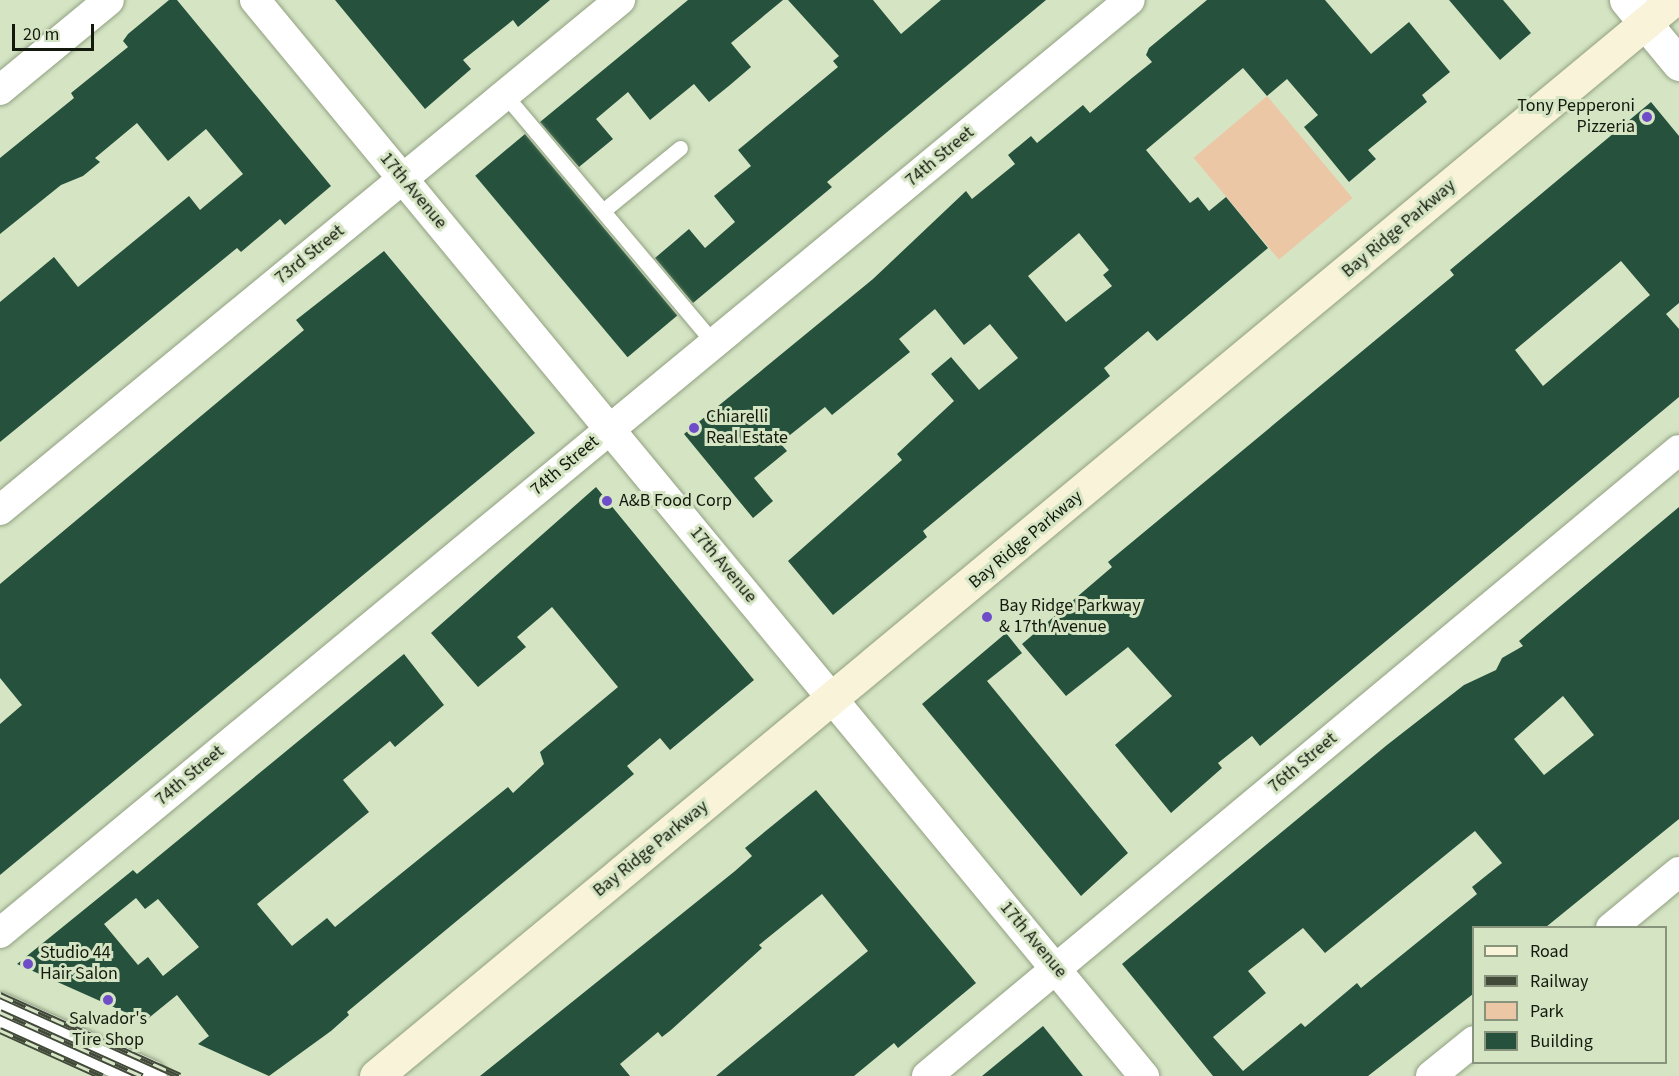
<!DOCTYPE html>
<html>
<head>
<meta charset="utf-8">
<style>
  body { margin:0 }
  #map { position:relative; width:1679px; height:1076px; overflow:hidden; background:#d5e5c4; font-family:"Source Sans 3",sans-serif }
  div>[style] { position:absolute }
  .green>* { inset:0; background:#ecc7a6; transform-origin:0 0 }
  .building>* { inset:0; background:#26523d; transform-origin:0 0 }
  .roads { filter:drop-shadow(0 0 2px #91a081) drop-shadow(0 0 2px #91a081) }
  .service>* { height:15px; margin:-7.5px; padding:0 7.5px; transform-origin:7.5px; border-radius:7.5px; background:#fff }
  .minor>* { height:30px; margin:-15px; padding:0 15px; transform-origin:15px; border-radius:15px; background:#fff }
  .tertiary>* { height:33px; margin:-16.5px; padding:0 16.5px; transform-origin:16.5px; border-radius:16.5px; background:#fff }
  .secondary>* { height:33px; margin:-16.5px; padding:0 16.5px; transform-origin:16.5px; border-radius:16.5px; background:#f9f3d9 }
  .rail>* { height:7px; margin-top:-3.5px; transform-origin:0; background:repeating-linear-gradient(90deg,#d5e5c4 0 14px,#424a39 0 28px); box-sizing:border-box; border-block:2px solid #424a39 }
  .dots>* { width:16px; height:16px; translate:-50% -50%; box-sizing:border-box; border:3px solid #d5e5c4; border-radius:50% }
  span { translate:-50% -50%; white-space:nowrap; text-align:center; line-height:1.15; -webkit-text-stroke:6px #d5e5c4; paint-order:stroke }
  .poi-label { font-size:18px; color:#14190d }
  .right { translate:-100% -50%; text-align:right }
  .left { translate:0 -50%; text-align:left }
  .street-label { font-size:18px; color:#14190d }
  .legend { position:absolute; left:1472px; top:926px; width:195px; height:138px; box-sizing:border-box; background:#d5e5c4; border:2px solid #88937b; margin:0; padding:8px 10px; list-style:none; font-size:18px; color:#14190d }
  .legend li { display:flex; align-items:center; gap:12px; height:30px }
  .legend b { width:30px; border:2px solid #88937b }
  .scale { position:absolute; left:12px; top:24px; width:82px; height:27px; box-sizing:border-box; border:3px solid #14190d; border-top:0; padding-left:8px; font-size:18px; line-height:21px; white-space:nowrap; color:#14190d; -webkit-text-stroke:4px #d5e5c4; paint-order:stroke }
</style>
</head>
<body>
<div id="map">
  <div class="green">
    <div style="left:1267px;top:96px;width:133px;height:96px;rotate:50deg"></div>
  </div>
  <div class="building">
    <div style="clip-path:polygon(169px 0,177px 0,331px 186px,285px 225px,280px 219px,241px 252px,237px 248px,0 442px,0 302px,54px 257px,78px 287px,189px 196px,200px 210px,243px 174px,206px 129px,168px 161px,137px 123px,95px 158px,100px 162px,83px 176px,61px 185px,0 234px,0 158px,74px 98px,71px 93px,128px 47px,123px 41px,128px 34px)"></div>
    <div style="clip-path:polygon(335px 0,550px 0,518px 27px,513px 20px,463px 60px,471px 69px,425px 109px)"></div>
    <div style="clip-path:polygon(688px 0,783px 0,731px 43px,751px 67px,730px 85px,709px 102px,694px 84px,650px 120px,628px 92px,596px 119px,613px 139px,579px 167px,540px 122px)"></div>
    <div style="clip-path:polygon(788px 0,873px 0,901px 34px,941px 0,1046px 0,827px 182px,832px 187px,693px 303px,655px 258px,689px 229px,705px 248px,735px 222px,714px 196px,751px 166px,738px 150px,838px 67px,833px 61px,839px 56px)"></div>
    <div style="clip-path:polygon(evenodd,1207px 0,1325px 0,1371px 54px,1409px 22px,1450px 72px,1422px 95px,1427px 102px,1368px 150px,1376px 159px,1349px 182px,1304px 127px,1318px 115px,1287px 79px,1267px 96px,1243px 68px,1146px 150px,1190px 203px,1198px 197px,1209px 211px,1226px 197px,1268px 248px,1157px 341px,1148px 331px,1104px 368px,1110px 376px,923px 531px,927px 537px,833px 615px,788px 561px,902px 460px,897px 454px,954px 401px,931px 374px,951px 357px,979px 390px,1018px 358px,990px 324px,964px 345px,935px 309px,899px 339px,910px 352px,832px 415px,825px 407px,780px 443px,787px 451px,754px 478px,773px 501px,753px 518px,684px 434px,873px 279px,966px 191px,972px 199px,1015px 164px,1008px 155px,1031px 136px,1037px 143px,1083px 105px,1090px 113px,1132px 78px,1152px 62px,1146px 55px,1149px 48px,1207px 0,1079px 233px,1109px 270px,1103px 275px,1112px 286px,1066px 322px,1028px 276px,1079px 233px)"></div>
    <div style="clip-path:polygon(1449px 0,1503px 0,1531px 33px,1500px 60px)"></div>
    <div style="clip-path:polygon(evenodd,1651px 102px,1679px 136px,1679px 303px,1666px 314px,1679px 329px,1679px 397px,1260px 746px,1252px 736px,1218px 763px,1222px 768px,1171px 813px,1115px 745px,1172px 696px,1128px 647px,1066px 696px,1022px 644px,1112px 567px,1108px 562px,1454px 275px,1450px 270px,1651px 102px,1621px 261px,1650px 295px,1543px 386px,1515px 350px,1621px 261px)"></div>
    <div style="left:525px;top:134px;width:237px;height:65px;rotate:50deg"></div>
    <div style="clip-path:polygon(384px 251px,535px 433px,0 875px,0 724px,22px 705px,0 678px,0 584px,304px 330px,296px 320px)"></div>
    <div style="clip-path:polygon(evenodd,596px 487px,754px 680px,670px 750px,660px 738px,627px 766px,634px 774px,347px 1012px,349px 1015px,331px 1031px,269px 1076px,198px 1044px,209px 1036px,177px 995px,145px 1021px,17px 964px,133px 870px,137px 874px,404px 654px,444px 705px,395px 747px,390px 741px,343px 780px,369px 812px,257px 904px,292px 946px,327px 918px,335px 927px,508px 787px,513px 793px,544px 764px,540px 752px,618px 687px,552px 607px,517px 637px,526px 647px,478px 687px,431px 633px,596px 487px,136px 898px,145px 909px,158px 899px,199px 947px,163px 976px,148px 957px,138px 965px,104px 924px,136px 898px)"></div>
    <div style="clip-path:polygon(evenodd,1679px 507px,1679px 819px,1546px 927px,1473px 927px,1473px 994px,1368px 1076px,1213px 1076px,1122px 964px,1387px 745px,1464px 685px,1496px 670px,1502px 658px,1523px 646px,1519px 641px,1679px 507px,1563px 696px,1594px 735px,1544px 775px,1514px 739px,1563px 696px,1679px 507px,1475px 831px,1502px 863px,1472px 887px,1477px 894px,1361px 988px,1357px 983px,1305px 1027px,1301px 1023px,1243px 1071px,1213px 1037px,1266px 993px,1248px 971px,1303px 928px,1325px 953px,1475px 831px)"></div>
    <div style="clip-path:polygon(1006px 633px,1022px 653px,987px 681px,1128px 853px,1081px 896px,922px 704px)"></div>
    <div style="clip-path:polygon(816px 790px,976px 983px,898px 1048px,894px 1043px,854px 1076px,716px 1076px,868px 951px,822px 894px,759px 945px,762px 948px,671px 1030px,662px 1037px,658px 1032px,620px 1064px,630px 1076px,480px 1076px,735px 871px,752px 856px,745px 848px)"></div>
    <div style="clip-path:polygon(1043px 1026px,1083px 1076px,982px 1076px)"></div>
  </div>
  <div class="roads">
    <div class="service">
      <div style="left:505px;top:95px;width:324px;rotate:49.9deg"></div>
      <div style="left:604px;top:210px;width:98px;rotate:-39.2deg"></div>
    </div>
    <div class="minor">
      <div style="left:255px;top:0;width:1396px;rotate:50.44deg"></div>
      <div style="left:0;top:90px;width:141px;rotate:-39.5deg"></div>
      <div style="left:0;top:510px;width:803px;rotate:-39.44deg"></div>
      <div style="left:1611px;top:928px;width:88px;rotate:-39.5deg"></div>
      <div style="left:0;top:933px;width:1465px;rotate:-39.55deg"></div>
      <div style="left:927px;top:1076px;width:978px;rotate:-39.78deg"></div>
      <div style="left:1431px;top:1076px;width:55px;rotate:-39.1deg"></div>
    </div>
    <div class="tertiary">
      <div style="left:1626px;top:0;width:83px;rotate:50.4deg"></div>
      <div style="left:0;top:1009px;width:164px;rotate:24.1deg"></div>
    </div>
    <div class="secondary">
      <div style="left:376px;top:1076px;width:1685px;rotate:-39.68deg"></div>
    </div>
  </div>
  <div class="rail">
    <div style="left:0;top:995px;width:197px;rotate:24.2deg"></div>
    <div style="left:0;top:1012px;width:156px;rotate:24.3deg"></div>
    <div style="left:0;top:1030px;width:112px;rotate:24.3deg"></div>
  </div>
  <div class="dots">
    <div style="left:1647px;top:117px;background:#6e4ec8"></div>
    <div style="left:694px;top:428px;background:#6e4ec8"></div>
    <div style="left:607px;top:501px;background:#6e4ec8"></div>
    <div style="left:987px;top:617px;background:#6e4ec8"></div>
    <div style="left:28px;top:964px;background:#6e4ec8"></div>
    <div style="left:108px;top:1000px;background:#6e4ec8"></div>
  </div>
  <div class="poi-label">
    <span class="right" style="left:1635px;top:117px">Tony Pepperoni<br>Pizzeria</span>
    <span class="left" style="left:706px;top:428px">Chiarelli<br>Real Estate</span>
    <span class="left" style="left:619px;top:501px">A&amp;B Food Corp</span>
    <span class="left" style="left:999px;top:617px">Bay Ridge Parkway<br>&amp; 17th Avenue</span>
    <span class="left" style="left:40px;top:964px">Studio 44<br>Hair Salon</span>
    <span style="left:108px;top:1030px">Salvador's<br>Tire Shop</span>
  </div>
  <div class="street-label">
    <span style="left:940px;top:157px;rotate:-40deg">74th Street</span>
    <span style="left:413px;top:191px;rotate:50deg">17th Avenue</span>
    <span style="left:1399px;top:229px;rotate:-40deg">Bay Ridge Parkway</span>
    <span style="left:310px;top:255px;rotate:-39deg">73rd Street</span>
    <span style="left:565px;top:466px;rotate:-40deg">74th Street</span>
    <span style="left:1026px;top:540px;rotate:-40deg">Bay Ridge Parkway</span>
    <span style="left:723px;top:565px;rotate:50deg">17th Avenue</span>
    <span style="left:1303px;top:763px;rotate:-40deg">76th Street</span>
    <span style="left:190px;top:776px;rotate:-40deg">74th Street</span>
    <span style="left:651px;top:849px;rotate:-39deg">Bay Ridge Parkway</span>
    <span style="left:1033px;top:940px;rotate:50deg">17th Avenue</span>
  </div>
  <ul class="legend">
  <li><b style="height:8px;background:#f9f3d9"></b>Road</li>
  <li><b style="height:8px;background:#424a39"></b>Railway</li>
  <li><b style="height:16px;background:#ecc7a6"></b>Park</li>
  <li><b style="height:16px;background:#26523d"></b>Building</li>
  </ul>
  <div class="scale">20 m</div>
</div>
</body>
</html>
